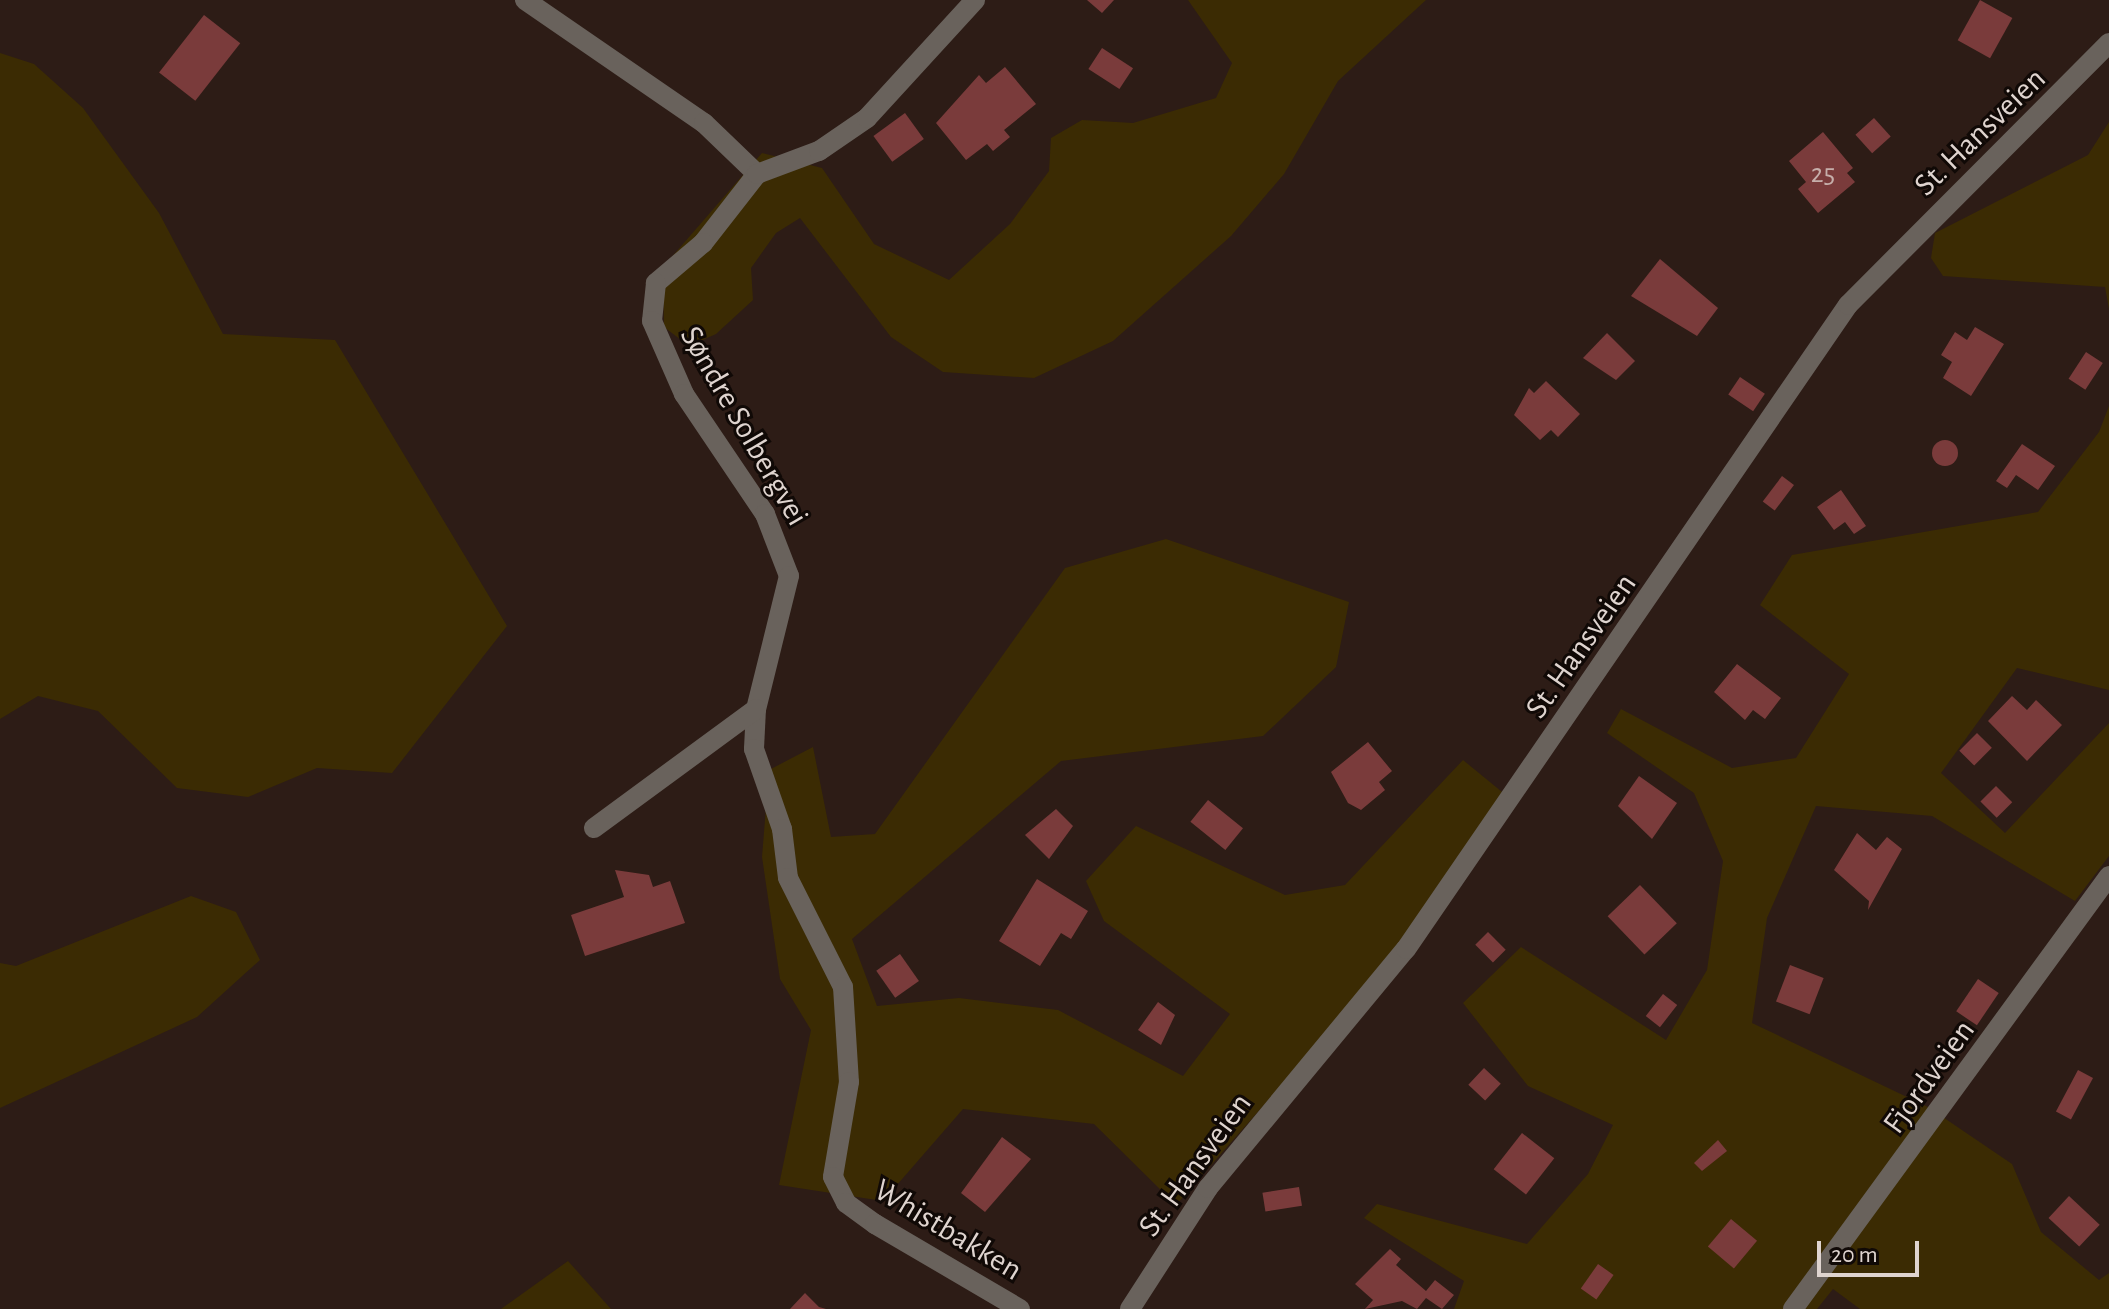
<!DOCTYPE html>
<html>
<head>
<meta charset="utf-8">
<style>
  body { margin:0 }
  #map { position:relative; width:2109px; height:1309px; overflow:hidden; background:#2d1c16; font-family:"Alegreya Sans",sans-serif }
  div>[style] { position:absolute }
  .green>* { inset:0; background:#3b2b03 }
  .building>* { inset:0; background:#7a3b3b; transform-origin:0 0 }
  .round { border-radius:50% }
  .minor>* { height:20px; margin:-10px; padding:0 10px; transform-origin:10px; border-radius:10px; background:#69625c }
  span { translate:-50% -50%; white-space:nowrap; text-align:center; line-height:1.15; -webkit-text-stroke:6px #100906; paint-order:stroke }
  .number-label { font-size:28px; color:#c6aeaa }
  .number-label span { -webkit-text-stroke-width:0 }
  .street-label { font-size:32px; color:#dfd4cf }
  .scale { position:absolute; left:1817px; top:1241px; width:102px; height:36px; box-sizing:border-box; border:4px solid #dfd4cf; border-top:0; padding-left:10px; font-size:24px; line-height:28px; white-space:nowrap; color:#dfd4cf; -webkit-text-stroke:6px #100906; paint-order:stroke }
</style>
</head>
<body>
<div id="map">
  <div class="green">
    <div style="clip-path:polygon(1188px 0,1426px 0,1338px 81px,1284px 174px,1231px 236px,1113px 341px,1034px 378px,943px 372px,891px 337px,800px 218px,776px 233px,751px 268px,753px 300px,716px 334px,689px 346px,664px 327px,663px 267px,762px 153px,822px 168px,874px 244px,949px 280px,1010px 224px,1049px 171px,1051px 138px,1082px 120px,1133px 123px,1216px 98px,1232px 63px)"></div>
    <div style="clip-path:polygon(0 53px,34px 64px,83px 108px,159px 213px,223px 334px,335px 340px,507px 626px,392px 773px,317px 768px,248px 797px,177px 788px,98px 711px,38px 696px,0 719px)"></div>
    <div style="clip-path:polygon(2109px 122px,2109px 309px,2105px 287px,1943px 276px,1931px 258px,1935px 233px,2088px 155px)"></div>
    <div style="clip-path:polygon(2109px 406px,2109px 690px,2017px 668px,1941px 773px,2005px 833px,2109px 723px,2109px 856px,2075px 901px,1932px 816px,1816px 806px,1767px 918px,1752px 1023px,1928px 1107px,2012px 1164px,2041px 1232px,2099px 1280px,2109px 1273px,2109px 1309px,1860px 1309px,1833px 1289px,1817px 1309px,1454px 1309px,1464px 1281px,1364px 1218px,1377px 1204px,1527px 1244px,1588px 1174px,1613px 1125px,1528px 1086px,1463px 1003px,1521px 947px,1666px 1040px,1707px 970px,1723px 861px,1694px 793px,1607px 733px,1621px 709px,1732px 768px,1796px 758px,1849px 674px,1760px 605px,1792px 555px,2038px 512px,2099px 432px)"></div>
    <div style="clip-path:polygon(1166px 539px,1349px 602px,1336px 667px,1263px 736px,1061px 761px,852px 939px,877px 1006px,959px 998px,1058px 1010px,1183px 1076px,1230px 1014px,1104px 921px,1086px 881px,1136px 826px,1285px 895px,1345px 885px,1463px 760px,1507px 796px,1373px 981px,1176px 1205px,1094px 1124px,963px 1109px,883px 1201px,779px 1185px,811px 1030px,780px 979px,762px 857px,769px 770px,813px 747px,831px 837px,875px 834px,1065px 568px)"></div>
    <div style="clip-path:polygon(191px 896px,236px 912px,260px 960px,197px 1017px,0 1108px,0 963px,16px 966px)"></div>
    <div style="clip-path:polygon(568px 1261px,611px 1309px,501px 1309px)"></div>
  </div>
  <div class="building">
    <div style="clip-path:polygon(1087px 0,1114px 0,1102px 13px)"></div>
    <div style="left:1980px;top:0;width:37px;height:46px;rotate:29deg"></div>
    <div style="left:204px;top:15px;width:46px;height:73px;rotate:38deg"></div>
    <div style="left:1102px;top:48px;width:37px;height:25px;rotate:33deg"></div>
    <div style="clip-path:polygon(1005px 67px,1036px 104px,1004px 130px,1010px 137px,993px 151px,987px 144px,966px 160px,936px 123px,979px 75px,986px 83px)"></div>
    <div style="left:905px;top:113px;width:32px;height:39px;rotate:54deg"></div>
    <div style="left:1874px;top:118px;width:25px;height:25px;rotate:48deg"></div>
    <div style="clip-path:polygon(1823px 132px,1853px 168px,1847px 173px,1855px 182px,1818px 213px,1798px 189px,1806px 182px,1789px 161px)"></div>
    <div style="clip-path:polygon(1660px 259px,1718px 308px,1697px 336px,1631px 296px)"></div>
    <div style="clip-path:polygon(1975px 327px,2004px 344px,1971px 396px,1943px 378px,1952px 362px,1941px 355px,1955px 332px,1967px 340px)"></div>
    <div style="clip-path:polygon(1607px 333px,1635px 361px,1616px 380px,1583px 358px)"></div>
    <div style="left:2086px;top:352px;width:20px;height:32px;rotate:33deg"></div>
    <div style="left:1740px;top:377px;width:30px;height:21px;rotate:34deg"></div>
    <div style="clip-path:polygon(1546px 381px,1580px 414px,1558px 437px,1551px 430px,1540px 440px,1514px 415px,1529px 388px,1534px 393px)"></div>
    <div class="round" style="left:1932px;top:440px;width:26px;height:26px"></div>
    <div style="clip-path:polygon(2022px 444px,2055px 466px,2038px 490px,2016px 475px,2007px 488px,1996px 481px)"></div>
    <div style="left:1782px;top:476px;width:15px;height:32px;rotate:37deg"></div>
    <div style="clip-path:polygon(1841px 490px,1866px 526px,1854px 534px,1845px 522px,1834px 530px,1817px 507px)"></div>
    <div style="clip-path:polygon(1737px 664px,1781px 698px,1765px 719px,1753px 710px,1745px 720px,1714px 692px)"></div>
    <div style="clip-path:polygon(2012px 696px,2027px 710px,2036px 700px,2062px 725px,2027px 761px,1988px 721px)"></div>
    <div style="left:1977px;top:733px;width:21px;height:25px;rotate:45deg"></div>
    <div style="clip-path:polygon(1368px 742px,1392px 771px,1379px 782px,1385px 790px,1361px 810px,1348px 803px,1331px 772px)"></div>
    <div style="clip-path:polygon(1639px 776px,1677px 803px,1652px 839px,1618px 806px)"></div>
    <div style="left:1996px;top:786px;width:23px;height:22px;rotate:45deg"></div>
    <div style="left:1208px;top:800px;width:45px;height:28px;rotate:39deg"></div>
    <div style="clip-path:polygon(1056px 809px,1073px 826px,1049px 859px,1025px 835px)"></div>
    <div style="clip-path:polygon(1857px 833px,1876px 850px,1887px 837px,1902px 849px,1868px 910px,1869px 901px,1834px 870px)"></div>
    <div style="clip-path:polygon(615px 870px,649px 875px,653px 887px,670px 881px,685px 923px,585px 956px,571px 915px,624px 897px)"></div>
    <div style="clip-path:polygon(1037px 879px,1088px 911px,1071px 939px,1061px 933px,1040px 966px,999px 941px)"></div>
    <div style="left:1640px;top:885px;width:53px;height:45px;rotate:46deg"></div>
    <div style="left:1488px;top:932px;width:25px;height:18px;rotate:45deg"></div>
    <div style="left:900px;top:954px;width:33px;height:29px;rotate:55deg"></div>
    <div style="left:1790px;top:965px;width:36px;height:39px;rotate:21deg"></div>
    <div style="left:1978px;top:979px;width:25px;height:39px;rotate:34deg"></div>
    <div style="left:1663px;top:994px;width:18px;height:28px;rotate:38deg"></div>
    <div style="clip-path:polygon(1158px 1002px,1175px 1015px,1161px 1045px,1138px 1030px)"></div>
    <div style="left:1484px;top:1068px;width:23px;height:23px;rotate:43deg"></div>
    <div style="left:2078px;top:1070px;width:17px;height:47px;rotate:28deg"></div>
    <div style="left:1522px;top:1133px;width:41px;height:46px;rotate:38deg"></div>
    <div style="clip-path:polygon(1002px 1137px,1031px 1159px,985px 1212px,961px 1193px)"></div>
    <div style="clip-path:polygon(1718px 1140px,1727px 1151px,1702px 1171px,1694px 1163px)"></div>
    <div style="left:1299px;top:1187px;width:19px;height:37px;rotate:81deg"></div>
    <div style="left:2069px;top:1196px;width:42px;height:30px;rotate:43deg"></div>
    <div style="left:1731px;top:1219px;width:34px;height:36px;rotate:40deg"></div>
    <div style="clip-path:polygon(1390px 1249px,1401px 1259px,1396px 1265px,1426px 1291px,1435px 1280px,1454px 1295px,1442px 1309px,1426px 1298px,1417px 1309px,1402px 1301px,1365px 1309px,1373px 1300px,1355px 1284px)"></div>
    <div style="left:1598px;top:1264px;width:19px;height:30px;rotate:35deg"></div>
    <div style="clip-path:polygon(805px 1293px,819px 1307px,826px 1309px,790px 1309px)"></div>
  </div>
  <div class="minor">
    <div style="left:525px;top:0;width:217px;rotate:34.5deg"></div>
    <div style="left:704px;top:123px;width:74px;rotate:43.9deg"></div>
    <div style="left:757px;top:174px;width:88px;rotate:128deg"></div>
    <div style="left:703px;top:243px;width:62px;rotate:139.6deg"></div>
    <div style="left:656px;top:283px;width:38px;rotate:96deg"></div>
    <div style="left:652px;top:321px;width:80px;rotate:66.3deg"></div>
    <div style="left:684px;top:394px;width:145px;rotate:56deg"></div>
    <div style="left:765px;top:514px;width:66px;rotate:68.8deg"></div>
    <div style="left:789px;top:576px;width:137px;rotate:103.9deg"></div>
    <div style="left:756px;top:709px;width:40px;rotate:92.9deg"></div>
    <div style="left:754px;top:749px;width:85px;rotate:70.7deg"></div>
    <div style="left:782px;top:829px;width:49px;rotate:83deg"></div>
    <div style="left:788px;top:878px;width:122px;rotate:63.2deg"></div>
    <div style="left:843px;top:987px;width:95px;rotate:86.4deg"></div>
    <div style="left:849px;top:1082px;width:96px;rotate:99.6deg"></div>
    <div style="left:833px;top:1177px;width:29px;rotate:63deg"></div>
    <div style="left:846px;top:1203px;width:36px;rotate:36deg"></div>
    <div style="left:875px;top:1224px;width:168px;rotate:30.4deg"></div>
    <div style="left:757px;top:174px;width:66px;rotate:-20.4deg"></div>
    <div style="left:819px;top:151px;width:58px;rotate:-34.5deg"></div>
    <div style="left:867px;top:118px;width:160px;rotate:-47.5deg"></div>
    <div style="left:594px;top:828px;width:201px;rotate:-36.3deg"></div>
    <div style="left:1130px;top:1309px;width:144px;rotate:-57.2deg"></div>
    <div style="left:1208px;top:1188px;width:310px;rotate:-50.4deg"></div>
    <div style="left:1406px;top:949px;width:781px;rotate:-55.54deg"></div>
    <div style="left:1848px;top:305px;width:370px;rotate:-45.1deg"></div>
    <div style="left:1793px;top:1309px;width:536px;rotate:-53.88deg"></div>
  </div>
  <div class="number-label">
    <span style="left:1823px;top:174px">25</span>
  </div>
  <div class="street-label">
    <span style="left:1980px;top:132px;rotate:-44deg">St. Hansveien</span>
    <span style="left:744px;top:426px;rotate:60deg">Søndre Solbergvei</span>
    <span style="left:1581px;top:646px;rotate:-55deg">St. Hansveien</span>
    <span style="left:1929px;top:1077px;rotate:-54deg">Fjordveien</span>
    <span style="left:1195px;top:1165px;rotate:-54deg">St. Hansveien</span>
    <span style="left:948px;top:1230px;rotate:31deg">Whistbakken</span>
  </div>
  <div class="scale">20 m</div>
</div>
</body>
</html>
